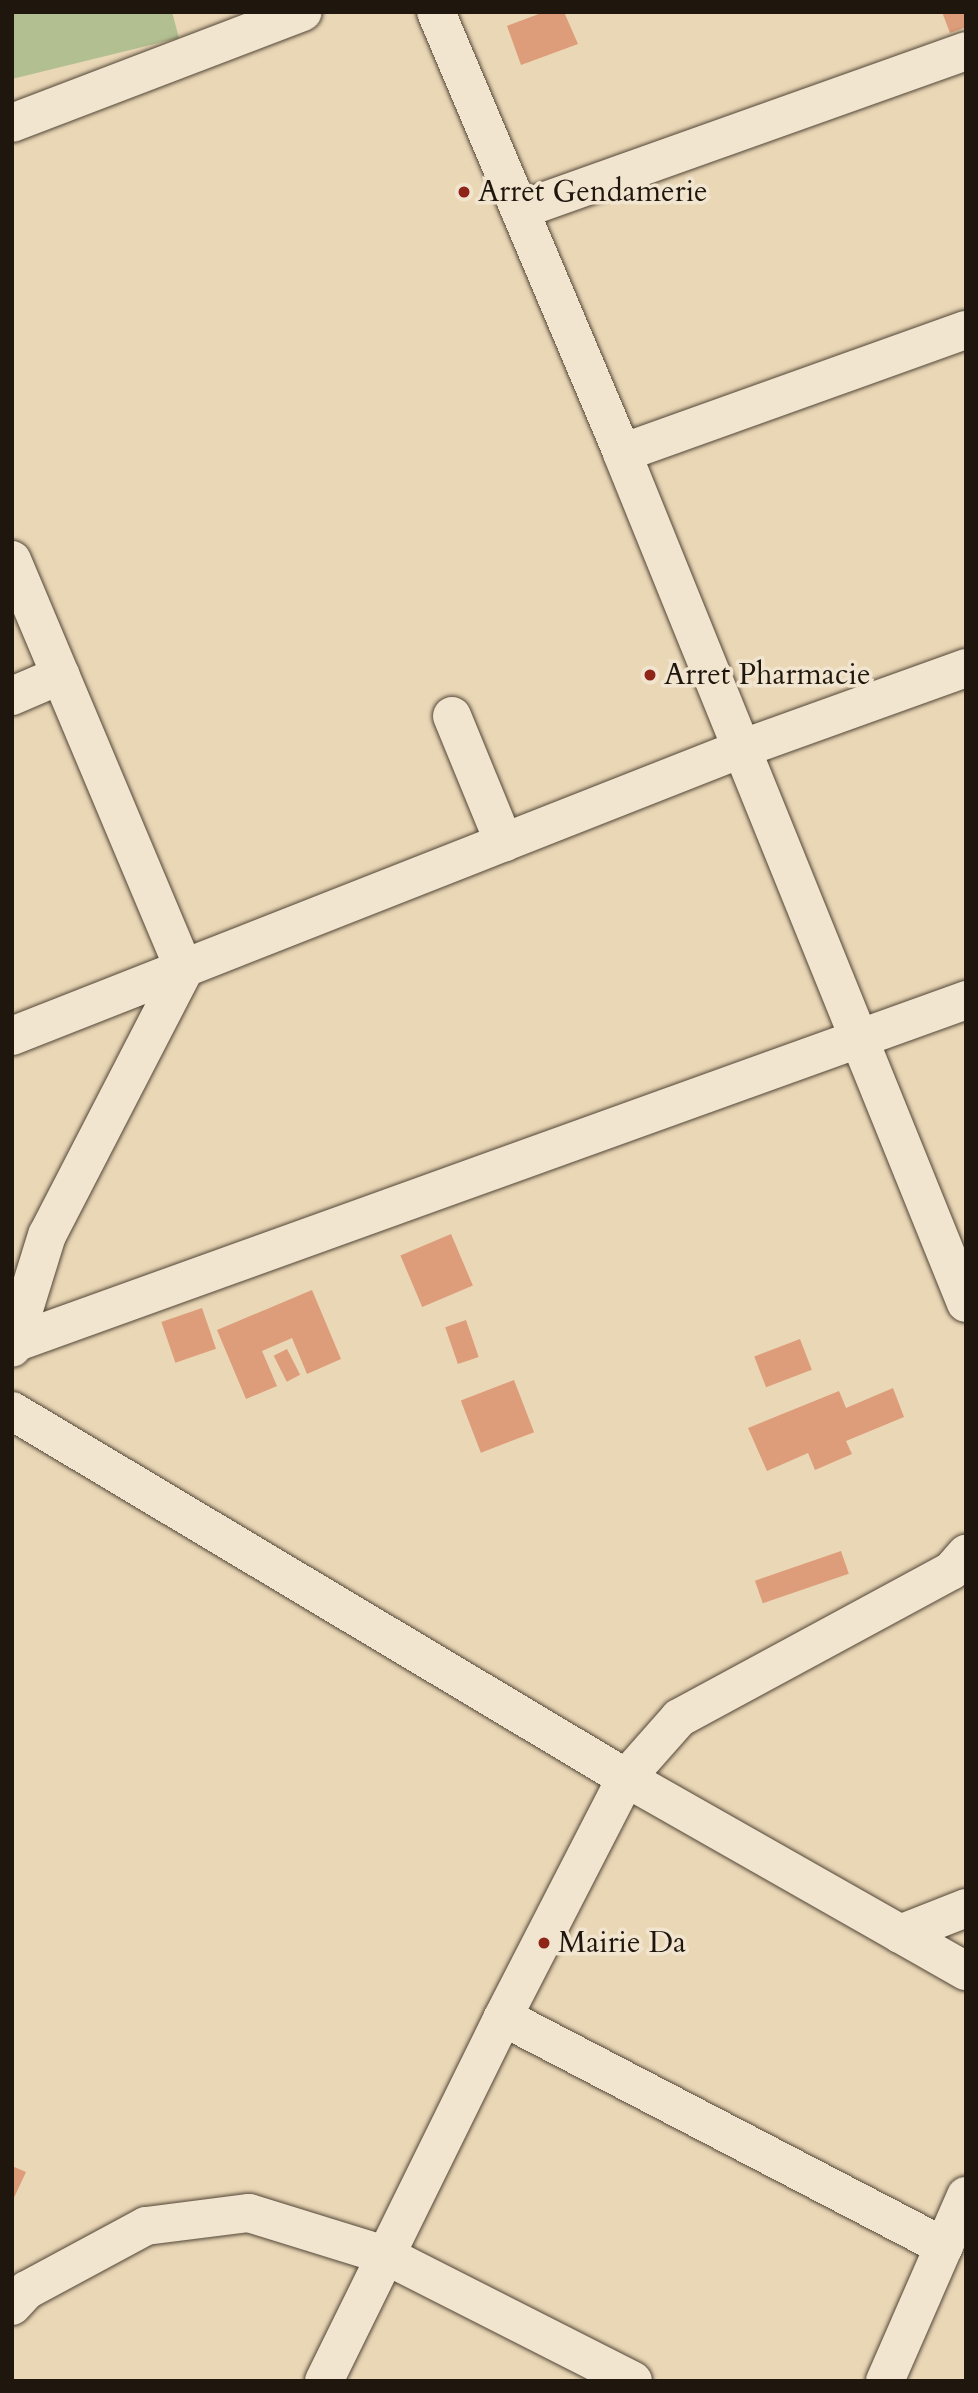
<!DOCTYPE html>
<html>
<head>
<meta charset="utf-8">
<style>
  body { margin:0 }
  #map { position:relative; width:978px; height:2393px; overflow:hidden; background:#ead7b6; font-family:Cardo,serif }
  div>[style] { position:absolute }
  .green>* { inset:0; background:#b2bf91 }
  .building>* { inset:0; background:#dd9d7b; transform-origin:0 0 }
  .roads { filter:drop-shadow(0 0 2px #524637) drop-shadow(0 0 2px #524637) }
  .minor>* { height:38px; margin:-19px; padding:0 19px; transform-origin:19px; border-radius:19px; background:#f1e5d0 }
  .dots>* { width:19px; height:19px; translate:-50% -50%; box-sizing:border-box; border:4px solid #f1e5d0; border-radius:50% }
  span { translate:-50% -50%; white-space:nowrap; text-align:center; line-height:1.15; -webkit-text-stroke:7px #f1e5d0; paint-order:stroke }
  .poi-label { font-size:30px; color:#1f160d }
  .left { translate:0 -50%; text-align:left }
  .frame { position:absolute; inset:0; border:14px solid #1f160d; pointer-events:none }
</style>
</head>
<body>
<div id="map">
  <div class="green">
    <div style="clip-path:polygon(12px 12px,172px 12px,179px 38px,12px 79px)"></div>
  </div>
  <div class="building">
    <div style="clip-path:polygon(544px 12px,564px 12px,578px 44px,521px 65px,507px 26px)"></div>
    <div style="clip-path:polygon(942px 12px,966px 12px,966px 27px,950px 33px)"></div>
    <div style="left:451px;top:1234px;width:56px;height:55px;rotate:67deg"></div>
    <div style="clip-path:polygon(312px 1290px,341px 1359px,307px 1374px,292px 1338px,262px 1351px,277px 1386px,246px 1399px,217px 1330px)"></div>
    <div style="left:202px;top:1308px;width:43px;height:43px;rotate:71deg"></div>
    <div style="left:466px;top:1320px;width:39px;height:22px;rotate:71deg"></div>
    <div style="left:800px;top:1339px;width:33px;height:49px;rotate:69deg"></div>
    <div style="left:287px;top:1349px;width:29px;height:15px;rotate:63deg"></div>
    <div style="left:514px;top:1380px;width:56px;height:57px;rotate:69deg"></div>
    <div style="clip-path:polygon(893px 1388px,904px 1417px,846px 1441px,852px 1454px,815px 1470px,808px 1453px,767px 1471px,748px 1428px,839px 1391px,846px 1408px)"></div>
    <div style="left:841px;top:1551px;width:24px;height:91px;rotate:71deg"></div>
    <div style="clip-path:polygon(12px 2166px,26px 2172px,12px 2202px)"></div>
  </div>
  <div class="roads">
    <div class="minor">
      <div style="left:436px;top:12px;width:479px;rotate:67.1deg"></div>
      <div style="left:622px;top:453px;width:917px;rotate:67.97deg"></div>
      <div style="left:12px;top:123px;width:311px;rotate:-20.9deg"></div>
      <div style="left:520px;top:210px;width:473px;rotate:-19.6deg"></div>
      <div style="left:622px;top:453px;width:365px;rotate:-19.7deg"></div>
      <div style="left:12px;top:560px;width:445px;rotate:67.2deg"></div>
      <div style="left:184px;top:970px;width:298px;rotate:117.3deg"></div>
      <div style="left:47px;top:1235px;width:118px;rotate:107.2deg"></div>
      <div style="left:12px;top:696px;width:53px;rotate:-23.2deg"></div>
      <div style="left:452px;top:716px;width:137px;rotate:67.7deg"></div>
      <div style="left:12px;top:1036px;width:783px;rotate:-21.49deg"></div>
      <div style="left:741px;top:749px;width:239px;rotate:-19.8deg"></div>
      <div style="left:14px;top:1343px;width:1012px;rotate:-19.81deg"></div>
      <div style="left:12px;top:1411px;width:715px;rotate:30.87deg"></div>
      <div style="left:626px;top:1778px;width:391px;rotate:29.6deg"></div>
      <div style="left:900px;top:1934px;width:71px;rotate:-21.5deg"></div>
      <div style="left:503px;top:2017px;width:497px;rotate:27.5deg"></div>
      <div style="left:12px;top:2306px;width:22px;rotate:-47deg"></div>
      <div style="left:27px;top:2290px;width:135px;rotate:-28.3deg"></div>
      <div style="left:146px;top:2226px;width:104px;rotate:-7.2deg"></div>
      <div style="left:249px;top:2213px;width:142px;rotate:17.2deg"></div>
      <div style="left:385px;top:2255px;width:278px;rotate:26.9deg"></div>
      <div style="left:324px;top:2381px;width:406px;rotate:-63.8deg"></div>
      <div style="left:503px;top:2017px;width:269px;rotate:-62.8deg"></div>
      <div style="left:626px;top:1778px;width:80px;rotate:-48.5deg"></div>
      <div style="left:679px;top:1718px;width:309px;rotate:-28.4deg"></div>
      <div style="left:951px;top:1571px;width:23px;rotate:-49deg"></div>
      <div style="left:885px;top:2381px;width:202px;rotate:-66.4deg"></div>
    </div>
  </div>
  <div class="dots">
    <div style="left:464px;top:192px;background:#8f2418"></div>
    <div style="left:650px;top:675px;background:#8f2418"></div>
    <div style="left:544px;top:1943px;background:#8f2418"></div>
  </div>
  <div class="poi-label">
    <span class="left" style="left:478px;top:192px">Arret Gendamerie</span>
    <span class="left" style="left:664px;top:675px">Arret Pharmacie</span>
    <span class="left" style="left:558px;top:1943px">Mairie Da</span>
  </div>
  <div class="frame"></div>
</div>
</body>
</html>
